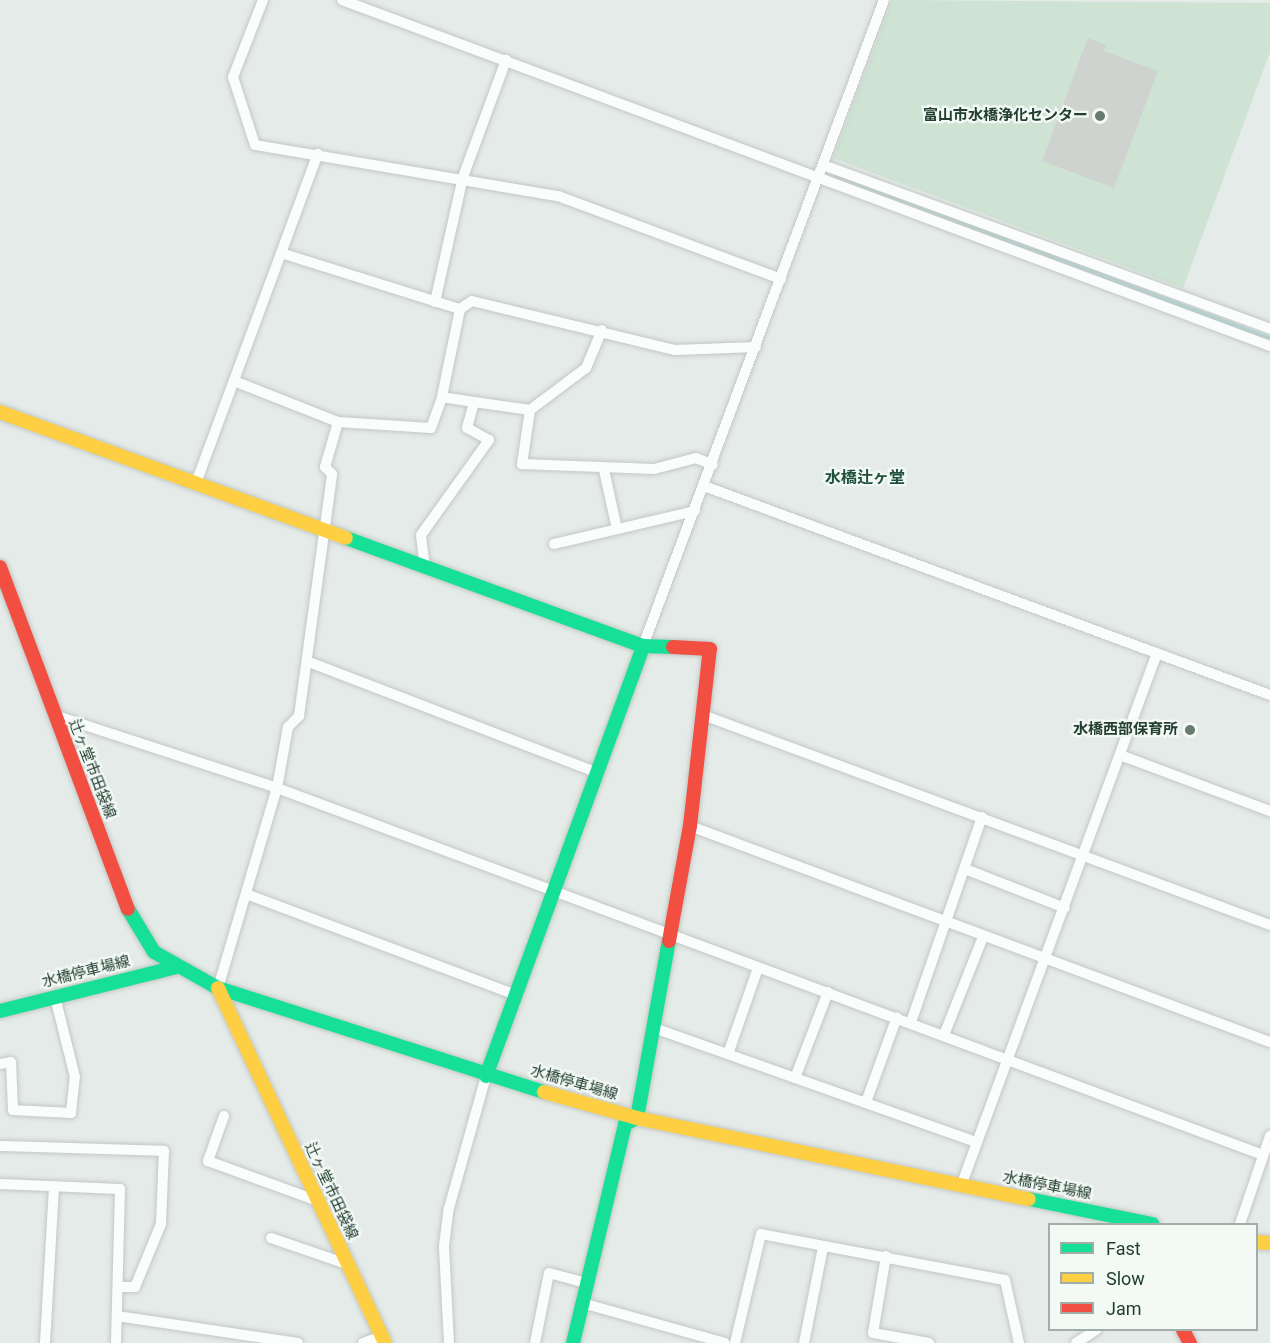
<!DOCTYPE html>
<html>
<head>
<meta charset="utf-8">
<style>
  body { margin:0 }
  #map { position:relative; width:1270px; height:1343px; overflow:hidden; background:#e5ebe8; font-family:Roboto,"Noto Sans JP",sans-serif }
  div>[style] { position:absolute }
  .green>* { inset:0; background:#cee3d3 }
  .stream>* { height:4px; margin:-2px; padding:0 2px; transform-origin:2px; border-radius:2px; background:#a7d7d7 }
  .building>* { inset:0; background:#ced3d0 }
  .roads { filter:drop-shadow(0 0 2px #c2c8c5) drop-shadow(0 0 2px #c2c8c5) }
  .street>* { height:10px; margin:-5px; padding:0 5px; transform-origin:5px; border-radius:5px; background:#fbfcfc }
  .fast>* { height:14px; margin:-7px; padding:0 7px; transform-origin:7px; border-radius:7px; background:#16e098 }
  .slow>* { height:14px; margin:-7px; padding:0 7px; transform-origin:7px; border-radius:7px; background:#ffcf43 }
  .jam>* { height:14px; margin:-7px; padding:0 7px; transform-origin:7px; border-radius:7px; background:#f24e42 }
  .dots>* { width:16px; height:16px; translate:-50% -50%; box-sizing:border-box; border:3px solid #f3f9f5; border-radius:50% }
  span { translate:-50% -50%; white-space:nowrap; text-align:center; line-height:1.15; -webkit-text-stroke:4.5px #f3f9f5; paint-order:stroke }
  .poi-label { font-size:15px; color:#233e33; font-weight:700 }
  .right { translate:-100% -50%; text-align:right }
  .street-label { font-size:15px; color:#233e33 }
  .neighbourhood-label { font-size:16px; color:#1f4f3d; font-weight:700 }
  .legend { position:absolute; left:1048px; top:1223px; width:210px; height:108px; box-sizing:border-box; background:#f3f9f5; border:2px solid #a0aea7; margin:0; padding:8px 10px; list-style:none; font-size:18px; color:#233e33 }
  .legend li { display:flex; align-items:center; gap:12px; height:30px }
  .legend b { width:30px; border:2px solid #a0aea7 }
</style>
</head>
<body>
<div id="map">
  <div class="green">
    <div style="clip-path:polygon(892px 0,1270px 3px,1270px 52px,1183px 288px,833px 158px)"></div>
  </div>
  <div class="stream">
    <div style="left:836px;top:176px;width:463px;rotate:20.5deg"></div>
  </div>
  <div class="building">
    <div style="clip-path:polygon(1088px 38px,1106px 45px,1104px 51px,1158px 71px,1114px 188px,1042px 161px)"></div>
  </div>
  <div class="roads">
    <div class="street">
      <div style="left:263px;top:0;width:83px;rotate:111.3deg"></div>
      <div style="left:233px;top:77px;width:71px;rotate:72.1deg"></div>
      <div style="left:255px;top:145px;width:307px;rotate:9.6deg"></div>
      <div style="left:558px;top:196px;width:238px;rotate:20.4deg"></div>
      <div style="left:342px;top:0;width:990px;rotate:20.45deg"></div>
      <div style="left:823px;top:165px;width:476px;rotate:20.1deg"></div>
      <div style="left:281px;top:253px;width:188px;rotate:17.4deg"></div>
      <div style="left:460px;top:309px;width:14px;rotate:-34deg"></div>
      <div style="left:472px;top:301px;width:209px;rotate:13.6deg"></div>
      <div style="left:675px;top:350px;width:81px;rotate:-2.1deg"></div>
      <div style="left:435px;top:302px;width:128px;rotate:-77.4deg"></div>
      <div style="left:463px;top:177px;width:125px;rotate:-69.8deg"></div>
      <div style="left:460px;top:309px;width:90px;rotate:101.6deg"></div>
      <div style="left:442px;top:397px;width:32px;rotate:9deg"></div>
      <div style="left:234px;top:381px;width:112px;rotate:21.5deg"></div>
      <div style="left:530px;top:410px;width:55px;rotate:98.4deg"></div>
      <div style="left:522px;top:464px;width:132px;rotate:2.2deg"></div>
      <div style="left:654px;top:469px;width:43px;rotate:-14.7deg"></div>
      <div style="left:696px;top:458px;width:18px;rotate:22deg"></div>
      <div style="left:604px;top:470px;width:60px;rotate:77.6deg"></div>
      <div style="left:196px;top:483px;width:351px;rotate:-69.7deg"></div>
      <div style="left:704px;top:486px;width:603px;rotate:20.27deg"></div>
      <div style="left:554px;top:544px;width:145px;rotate:-13.2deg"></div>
      <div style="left:425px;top:568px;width:33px;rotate:-97deg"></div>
      <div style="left:421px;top:535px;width:117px;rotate:-54.4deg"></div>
      <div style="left:489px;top:440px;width:25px;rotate:-151deg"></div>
      <div style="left:467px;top:428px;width:27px;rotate:-75deg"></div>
      <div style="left:474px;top:402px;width:57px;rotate:8.1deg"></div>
      <div style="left:530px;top:410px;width:70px;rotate:-36.9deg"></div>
      <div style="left:586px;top:368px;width:41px;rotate:-67.2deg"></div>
      <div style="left:643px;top:646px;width:689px;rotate:-69.54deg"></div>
      <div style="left:309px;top:662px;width:310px;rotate:21deg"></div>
      <div style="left:54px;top:715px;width:235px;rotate:18.1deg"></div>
      <div style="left:277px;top:788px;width:1052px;rotate:20.42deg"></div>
      <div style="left:703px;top:715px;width:605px;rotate:20.32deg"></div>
      <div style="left:1120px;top:755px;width:160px;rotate:20.5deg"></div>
      <div style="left:690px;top:826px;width:619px;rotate:20.43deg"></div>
      <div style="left:965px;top:869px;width:107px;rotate:21.3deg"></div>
      <div style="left:246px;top:894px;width:288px;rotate:20.5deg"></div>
      <div style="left:218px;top:988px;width:209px;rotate:-73.6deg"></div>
      <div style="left:277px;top:788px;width:62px;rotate:-79.8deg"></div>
      <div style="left:288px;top:727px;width:16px;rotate:-45deg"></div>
      <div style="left:299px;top:716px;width:244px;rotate:-82.2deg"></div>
      <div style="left:332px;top:474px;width:10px;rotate:-135deg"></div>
      <div style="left:325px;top:467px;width:47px;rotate:-73.9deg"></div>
      <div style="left:338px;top:422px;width:93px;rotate:3.7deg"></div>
      <div style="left:431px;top:428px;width:33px;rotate:-70deg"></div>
      <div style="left:911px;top:1022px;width:217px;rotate:-70.9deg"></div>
      <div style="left:654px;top:1028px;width:342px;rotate:19.5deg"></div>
      <div style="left:944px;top:1035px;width:105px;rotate:-68.3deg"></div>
      <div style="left:728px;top:1054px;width:91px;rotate:-70.8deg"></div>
      <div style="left:0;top:1064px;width:11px;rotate:-10deg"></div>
      <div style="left:11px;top:1062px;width:48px;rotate:87.6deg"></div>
      <div style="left:13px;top:1110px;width:58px;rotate:3deg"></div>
      <div style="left:71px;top:1113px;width:36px;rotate:-84deg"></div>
      <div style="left:75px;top:1077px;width:82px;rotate:-104deg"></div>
      <div style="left:795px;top:1078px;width:92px;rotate:-69deg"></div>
      <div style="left:866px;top:1102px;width:90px;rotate:-70deg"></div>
      <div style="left:224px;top:1116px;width:48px;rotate:109.6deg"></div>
      <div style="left:208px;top:1161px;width:117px;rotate:20deg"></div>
      <div style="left:0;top:1146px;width:164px;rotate:1.7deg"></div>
      <div style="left:164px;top:1151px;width:73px;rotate:92.4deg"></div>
      <div style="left:161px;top:1224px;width:68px;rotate:112.4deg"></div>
      <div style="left:135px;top:1287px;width:17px;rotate:180deg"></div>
      <div style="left:0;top:1184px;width:120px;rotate:2.4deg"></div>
      <div style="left:120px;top:1189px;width:154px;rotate:91.5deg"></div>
      <div style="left:961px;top:1186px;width:568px;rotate:-69.81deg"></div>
      <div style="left:1240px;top:1224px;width:93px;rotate:-71.2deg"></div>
      <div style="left:271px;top:1238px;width:80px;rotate:18.9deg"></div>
      <div style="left:886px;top:1256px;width:78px;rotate:99.6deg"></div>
      <div style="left:873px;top:1333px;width:57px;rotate:10.1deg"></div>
      <div style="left:582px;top:1303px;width:148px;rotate:15.6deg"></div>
      <div style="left:117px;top:1316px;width:183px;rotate:8.5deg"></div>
      <div style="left:45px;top:1343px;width:157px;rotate:-86.7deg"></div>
      <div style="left:363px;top:1343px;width:20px;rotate:-20deg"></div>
      <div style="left:449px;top:1343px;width:97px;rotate:-93deg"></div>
      <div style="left:444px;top:1246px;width:38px;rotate:-83deg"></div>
      <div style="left:449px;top:1208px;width:137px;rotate:-74.3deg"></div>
      <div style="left:535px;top:1343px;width:71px;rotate:-78.7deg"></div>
      <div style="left:549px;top:1273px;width:39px;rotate:15deg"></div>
      <div style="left:735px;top:1343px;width:112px;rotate:-76.6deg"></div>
      <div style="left:761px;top:1234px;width:248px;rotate:10.7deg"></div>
      <div style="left:1005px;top:1280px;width:65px;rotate:77.5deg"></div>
      <div style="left:804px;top:1343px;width:98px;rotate:-78.8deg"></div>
      <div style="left:1076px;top:1343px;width:24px;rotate:-33deg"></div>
    </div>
    <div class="fast">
      <div style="left:346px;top:538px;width:316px;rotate:20deg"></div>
      <div style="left:643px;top:646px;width:30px;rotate:2deg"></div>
      <div style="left:128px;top:909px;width:50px;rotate:58.8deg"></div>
      <div style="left:154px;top:952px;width:73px;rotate:29.4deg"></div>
      <div style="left:218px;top:988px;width:342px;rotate:17.7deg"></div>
      <div style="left:0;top:1011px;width:181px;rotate:-14deg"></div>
      <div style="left:486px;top:1076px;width:458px;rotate:-69.9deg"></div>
      <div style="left:1029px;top:1199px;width:126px;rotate:11.5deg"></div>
      <div style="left:573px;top:1343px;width:225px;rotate:-76.6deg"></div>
      <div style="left:625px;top:1124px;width:13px;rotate:-27deg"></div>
      <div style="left:637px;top:1118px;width:180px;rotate:-79.8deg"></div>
    </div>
    <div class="slow">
      <div style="left:0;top:412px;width:368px;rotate:20deg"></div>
      <div style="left:218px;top:988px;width:392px;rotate:64.8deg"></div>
      <div style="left:544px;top:1092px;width:97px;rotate:15.6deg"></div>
      <div style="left:637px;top:1118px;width:400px;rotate:11.7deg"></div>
      <div style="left:1256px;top:1242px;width:14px;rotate:4deg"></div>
    </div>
    <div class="jam">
      <div style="left:0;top:567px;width:365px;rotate:69.5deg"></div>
      <div style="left:669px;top:941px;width:117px;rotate:-79.7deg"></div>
      <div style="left:690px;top:826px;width:178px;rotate:-83.6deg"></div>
      <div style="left:710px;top:649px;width:37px;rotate:-177deg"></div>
      <div style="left:1183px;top:1330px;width:15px;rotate:62deg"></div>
    </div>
  </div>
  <div class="dots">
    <div style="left:1100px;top:116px;background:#677b72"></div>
    <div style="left:1190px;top:730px;background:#677b72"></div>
  </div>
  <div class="poi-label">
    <span class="right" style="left:1088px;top:116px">富山市水橋浄化センター</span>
    <span class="right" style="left:1178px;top:730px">水橋西部保育所</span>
  </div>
  <div class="street-label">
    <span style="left:92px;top:769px;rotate:69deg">辻ヶ堂市田袋線</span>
    <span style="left:86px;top:972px;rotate:-14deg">水橋停車場線</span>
    <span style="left:574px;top:1083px;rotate:16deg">水橋停車場線</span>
    <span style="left:1047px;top:1186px;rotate:11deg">水橋停車場線</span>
    <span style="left:331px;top:1191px;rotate:65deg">辻ヶ堂市田袋線</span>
  </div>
  <div class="neighbourhood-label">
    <span style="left:865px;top:478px">水橋辻ヶ堂</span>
  </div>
  <ul class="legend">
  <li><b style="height:8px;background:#16e098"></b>Fast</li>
  <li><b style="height:8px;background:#ffcf43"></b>Slow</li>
  <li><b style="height:8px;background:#f24e42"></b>Jam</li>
  </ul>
</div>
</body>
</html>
